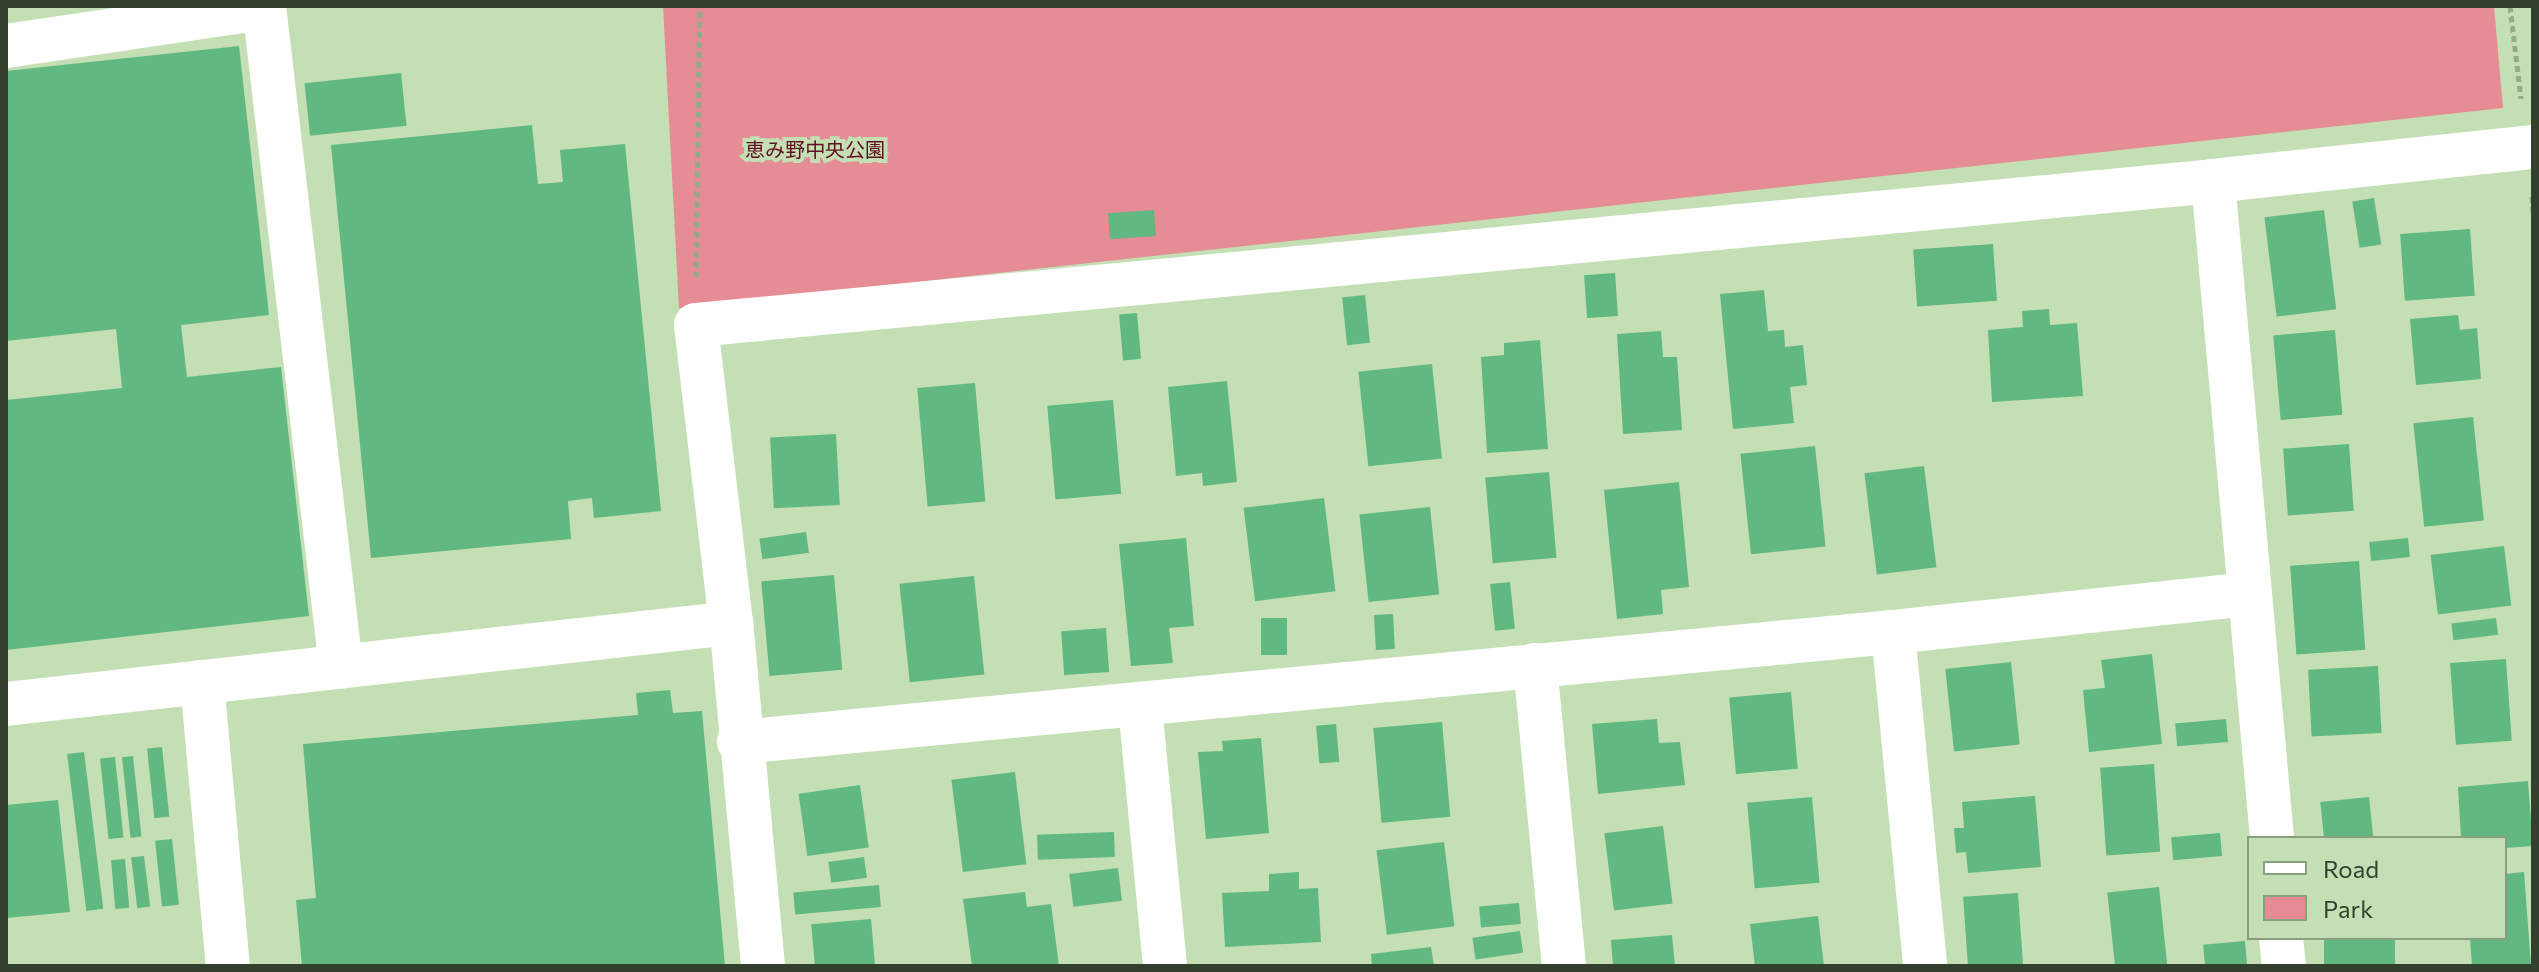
<!DOCTYPE html>
<html>
<head>
<meta charset="utf-8">
<style>
  body { margin:0 }
  #map { position:relative; width:2539px; height:972px; overflow:hidden; background:#c3dfb3; font-family:Commissioner,"Noto Sans JP",sans-serif }
  div>[style] { position:absolute }
  .green>* { inset:0; background:#e58c94 }
  .building>* { inset:0; background:#61b880; transform-origin:0 0 }
  .path>* { height:5px; margin-top:-2.5px; transform-origin:0; background:repeating-linear-gradient(90deg,#94ab87 0 6px,transparent 0 10px) }
  .minor>* { height:44px; margin:-22px; padding:0 22px; transform-origin:22px; border-radius:22px; background:#fff }
  span { translate:-50% -50%; white-space:nowrap; text-align:center; line-height:1.15; -webkit-text-stroke:8px #c3dfb3; paint-order:stroke }
  .park-label { font-size:20px; color:#630c22 }
  .frame { position:absolute; inset:0; border:8px solid #34402e; pointer-events:none }
  .legend { position:absolute; left:2247px; top:836px; width:260px; height:104px; box-sizing:border-box; background:#c3dfb3; border:2px solid #8a9f7e; margin:0; padding:10px 14px; list-style:none; font-size:24px; color:#34402e }
  .legend li { display:flex; align-items:center; gap:16px; height:40px }
  .legend b { width:40px; border:2px solid #8a9f7e }
</style>
</head>
<body>
<div id="map">
  <div class="green">
    <div style="clip-path:polygon(663px 6px,2494px 6px,2503px 108px,679px 308px)"></div>
  </div>
  <div class="building">
    <div style="clip-path:polygon(239px 46px,269px 315px,181px 325px,187px 377px,281px 367px,309px 616px,6px 650px,6px 400px,122px 388px,116px 329px,6px 341px,6px 71px)"></div>
    <div style="left:401px;top:73px;width:53px;height:97px;rotate:84deg"></div>
    <div style="clip-path:polygon(532px 125px,538px 184px,563px 182px,560px 150px,625px 144px,661px 511px,594px 518px,592px 498px,568px 501px,571px 539px,371px 558px,331px 145px)"></div>
    <div style="left:2374px;top:198px;width:47px;height:22px;rotate:81deg"></div>
    <div style="left:1154px;top:210px;width:26px;height:46px;rotate:86deg"></div>
    <div style="left:2324px;top:210px;width:100px;height:60px;rotate:83deg"></div>
    <div style="left:2470px;top:229px;width:67px;height:70px;rotate:86deg"></div>
    <div style="left:1993px;top:244px;width:57px;height:80px;rotate:86deg"></div>
    <div style="left:1615px;top:273px;width:43px;height:31px;rotate:86deg"></div>
    <div style="clip-path:polygon(1764px 290px,1768px 331px,1784px 330px,1785px 347px,1803px 345px,1807px 385px,1790px 387px,1794px 423px,1733px 429px,1720px 294px)"></div>
    <div style="left:1365px;top:295px;width:48px;height:23px;rotate:84deg"></div>
    <div style="clip-path:polygon(2049px 309px,2050px 325px,2077px 323px,2083px 396px,1992px 402px,1988px 330px,2023px 327px,2022px 311px)"></div>
    <div style="left:1137px;top:313px;width:46px;height:18px;rotate:85deg"></div>
    <div style="clip-path:polygon(2458px 315px,2460px 330px,2477px 328px,2481px 379px,2416px 385px,2410px 319px)"></div>
    <div style="left:2335px;top:330px;width:85px;height:62px;rotate:85deg"></div>
    <div style="clip-path:polygon(1661px 331px,1663px 357px,1677px 357px,1682px 430px,1623px 434px,1617px 334px)"></div>
    <div style="clip-path:polygon(1540px 340px,1548px 449px,1487px 453px,1481px 357px,1504px 355px,1504px 343px)"></div>
    <div style="left:1432px;top:364px;width:95px;height:74px;rotate:84deg"></div>
    <div style="clip-path:polygon(1227px 381px,1237px 482px,1203px 486px,1202px 473px,1176px 476px,1168px 387px)"></div>
    <div style="left:975px;top:383px;width:119px;height:58px;rotate:85deg"></div>
    <div style="left:1113px;top:400px;width:94px;height:66px;rotate:85deg"></div>
    <div style="left:2473px;top:417px;width:104px;height:60px;rotate:84deg"></div>
    <div style="left:836px;top:434px;width:71px;height:66px;rotate:87deg"></div>
    <div style="left:2349px;top:444px;width:67px;height:66px;rotate:86deg"></div>
    <div style="left:1815px;top:446px;width:101px;height:75px;rotate:84deg"></div>
    <div style="left:1924px;top:466px;width:102px;height:60px;rotate:83deg"></div>
    <div style="left:1549px;top:472px;width:86px;height:64px;rotate:85deg"></div>
    <div style="clip-path:polygon(1679px 482px,1689px 587px,1661px 590px,1663px 614px,1617px 619px,1604px 490px)"></div>
    <div style="left:1324px;top:498px;width:94px;height:81px;rotate:83deg"></div>
    <div style="left:1430px;top:507px;width:88px;height:71px;rotate:84deg"></div>
    <div style="left:806px;top:532px;width:21px;height:47px;rotate:82deg"></div>
    <div style="clip-path:polygon(1186px 538px,1194px 626px,1169px 628px,1173px 663px,1131px 666px,1119px 544px)"></div>
    <div style="left:2408px;top:538px;width:19px;height:39px;rotate:84deg"></div>
    <div style="left:2504px;top:546px;width:60px;height:74px;rotate:83deg"></div>
    <div style="left:2359px;top:561px;width:89px;height:69px;rotate:86deg"></div>
    <div style="left:834px;top:575px;width:95px;height:73px;rotate:85deg"></div>
    <div style="left:974px;top:576px;width:99px;height:75px;rotate:84deg"></div>
    <div style="left:1510px;top:582px;width:47px;height:20px;rotate:84deg"></div>
    <div style="left:1393px;top:614px;width:35px;height:19px;rotate:87deg"></div>
    <div style="left:1261px;top:618px;width:26px;height:37px"></div>
    <div style="left:2496px;top:618px;width:17px;height:45px;rotate:83deg"></div>
    <div style="left:1106px;top:628px;width:44px;height:45px;rotate:86deg"></div>
    <div style="clip-path:polygon(2152px 654px,2162px 744px,2089px 752px,2083px 690px,2105px 688px,2101px 660px)"></div>
    <div style="left:2506px;top:659px;width:82px;height:56px;rotate:86deg"></div>
    <div style="left:2011px;top:662px;width:83px;height:66px;rotate:84deg"></div>
    <div style="left:2378px;top:666px;width:67px;height:70px;rotate:87deg"></div>
    <div style="clip-path:polygon(670px 690px,673px 713px,702px 711px,725px 966px,302px 966px,296px 900px,316px 898px,303px 744px,638px 715px,636px 693px)"></div>
    <div style="left:1791px;top:692px;width:77px;height:62px;rotate:85deg"></div>
    <div style="clip-path:polygon(1657px 719px,1659px 743px,1680px 742px,1685px 785px,1598px 794px,1592px 724px)"></div>
    <div style="left:2226px;top:719px;width:23px;height:51px;rotate:85deg"></div>
    <div style="left:1442px;top:722px;width:95px;height:69px;rotate:85deg"></div>
    <div style="left:1336px;top:724px;width:38px;height:20px;rotate:85deg"></div>
    <div style="clip-path:polygon(1261px 738px,1269px 833px,1206px 839px,1198px 752px,1223px 751px,1222px 741px)"></div>
    <div style="left:162px;top:747px;width:70px;height:15px;rotate:84deg"></div>
    <div style="left:84px;top:752px;width:158px;height:17px;rotate:83deg"></div>
    <div style="left:133px;top:756px;width:81px;height:11px;rotate:84deg"></div>
    <div style="left:115px;top:757px;width:81px;height:15px;rotate:84deg"></div>
    <div style="left:2154px;top:764px;width:88px;height:54px;rotate:86deg"></div>
    <div style="left:1015px;top:772px;width:93px;height:64px;rotate:83deg"></div>
    <div style="clip-path:polygon(2528px 781px,2533px 846px,2505px 848px,2505px 838px,2461px 838px,2458px 787px)"></div>
    <div style="left:860px;top:785px;width:63px;height:62px;rotate:82deg"></div>
    <div style="clip-path:polygon(2035px 796px,2041px 867px,1968px 873px,1966px 852px,1956px 853px,1954px 828px,1964px 828px,1962px 802px)"></div>
    <div style="left:1812px;top:797px;width:86px;height:65px;rotate:85deg"></div>
    <div style="left:2369px;top:797px;width:41px;height:49px;rotate:84deg"></div>
    <div style="clip-path:polygon(58px 800px,70px 912px,6px 918px,6px 805px)"></div>
    <div style="left:1663px;top:826px;width:78px;height:59px;rotate:83deg"></div>
    <div style="left:1114px;top:832px;width:25px;height:77px;rotate:88deg"></div>
    <div style="left:2220px;top:833px;width:23px;height:49px;rotate:85deg"></div>
    <div style="left:172px;top:839px;width:66px;height:17px;rotate:84deg"></div>
    <div style="left:1444px;top:842px;width:85px;height:68px;rotate:83deg"></div>
    <div style="left:144px;top:856px;width:51px;height:13px;rotate:83deg"></div>
    <div style="left:864px;top:857px;width:21px;height:36px;rotate:82deg"></div>
    <div style="left:125px;top:859px;width:49px;height:14px;rotate:85deg"></div>
    <div style="left:1118px;top:868px;width:33px;height:49px;rotate:83deg"></div>
    <div style="clip-path:polygon(1299px 872px,1299px 889px,1318px 888px,1321px 942px,1225px 947px,1222px 893px,1269px 891px,1269px 874px)"></div>
    <div style="clip-path:polygon(2524px 872px,2531px 966px,2472px 966px,2470px 938px,2505px 938px,2505px 874px)"></div>
    <div style="left:879px;top:885px;width:22px;height:86px;rotate:85deg"></div>
    <div style="left:2159px;top:887px;width:80px;height:52px;rotate:84deg"></div>
    <div style="clip-path:polygon(1025px 892px,1027px 907px,1051px 904px,1059px 966px,972px 966px,963px 899px)"></div>
    <div style="left:2018px;top:893px;width:73px;height:55px;rotate:86deg"></div>
    <div style="left:1519px;top:903px;width:21px;height:40px;rotate:85deg"></div>
    <div style="clip-path:polygon(1818px 916px,1824px 966px,1755px 966px,1750px 924px)"></div>
    <div style="left:871px;top:919px;width:47px;height:60px;rotate:85deg"></div>
    <div style="left:1520px;top:931px;width:22px;height:48px;rotate:82deg"></div>
    <div style="clip-path:polygon(1672px 935px,1675px 966px,1613px 966px,1611px 940px)"></div>
    <div style="left:2324px;top:938px;width:71px;height:28px"></div>
    <div style="left:2245px;top:941px;width:23px;height:42px;rotate:85deg"></div>
    <div style="clip-path:polygon(1431px 947px,1434px 966px,1372px 966px,1371px 954px)"></div>
  </div>
  <div class="path">
    <div style="left:2510px;top:6px;width:93px;rotate:83.2deg"></div>
    <div style="left:2532px;top:196px;width:15px;rotate:86deg"></div>
    <div style="left:696px;top:277px;width:271px;rotate:-89.2deg"></div>
  </div>
  <div class="minor">
    <div style="left:264px;top:6px;width:665px;rotate:83.36deg"></div>
    <div style="left:6px;top:46px;width:261px;rotate:-8.4deg"></div>
    <div style="left:2213px;top:181px;width:660px;rotate:84.87deg"></div>
    <div style="left:1893px;top:632px;width:336px;rotate:84.5deg"></div>
    <div style="left:1535px;top:665px;width:302px;rotate:84.5deg"></div>
    <div style="left:202px;top:682px;width:285px;rotate:84.8deg"></div>
    <div style="left:6px;top:704px;width:730px;rotate:-6.37deg"></div>
    <div style="left:1140px;top:706px;width:261px;rotate:84.5deg"></div>
    <div style="left:739px;top:742px;width:1159px;rotate:-5.45deg"></div>
    <div style="left:1893px;top:632px;width:357px;rotate:-6.1deg"></div>
    <div style="left:2281px;top:938px;width:28px;rotate:84deg"></div>
    <div style="left:763px;top:966px;width:344px;rotate:-95.3deg"></div>
    <div style="left:731px;top:623px;width:300px;rotate:-96.7deg"></div>
    <div style="left:696px;top:325px;width:1524px;rotate:-5.42deg"></div>
    <div style="left:2213px;top:181px;width:322px;rotate:-6.1deg"></div>
  </div>
  <div class="park-label">
    <span style="left:815px;top:149px">恵み野中央公園</span>
  </div>
  <div class="frame"></div>
  <ul class="legend">
  <li><b style="height:10px;background:#fff"></b>Road</li>
  <li><b style="height:22px;background:#e58c94"></b>Park</li>
  </ul>
</div>
</body>
</html>
